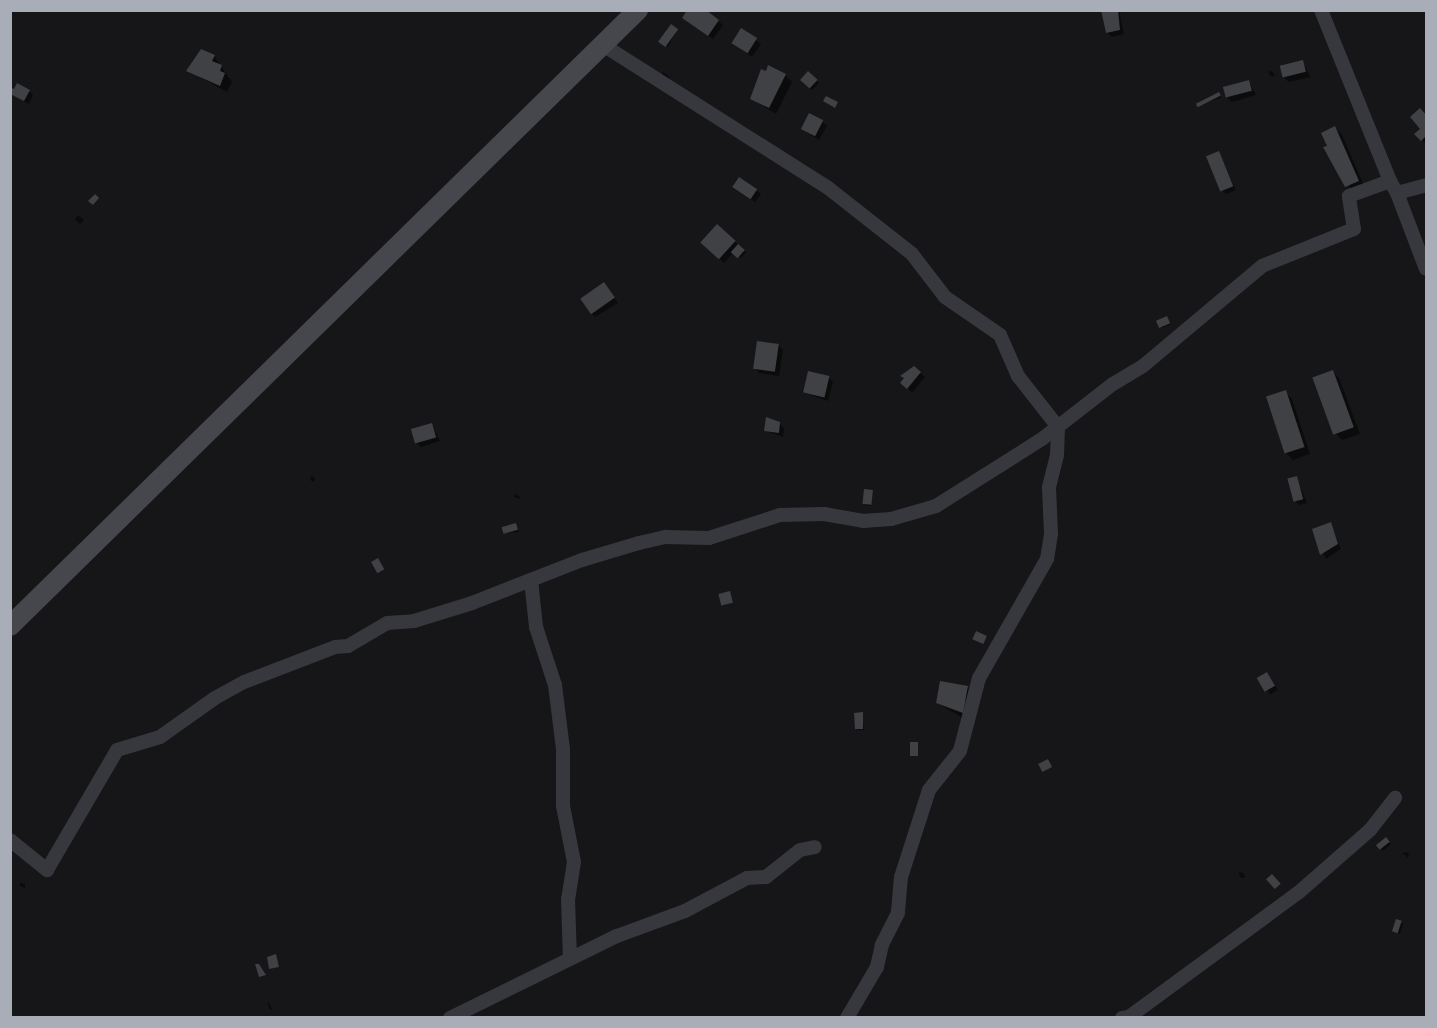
<!DOCTYPE html>
<html>
<head>
<meta charset="utf-8">
<style>
  body { margin:0 }
  #map { position:relative; width:1437px; height:1028px; overflow:hidden; background:#161618; font-family:"Space Grotesk",sans-serif }
  div>[style] { position:absolute }
  .shadow>* { inset:0; background:#0007; transform-origin:0 0 }
  .building>* { inset:0; background:#404145; transform-origin:0 0 }
  .street>* { height:14px; margin:-7px; padding:0 7px; transform-origin:7px; border-radius:7px; background:#37383d }
  .secondary>* { height:20px; margin:-10px; padding:0 10px; transform-origin:10px; border-radius:10px; background:#45474d }
  span { translate:-50% -50%; white-space:nowrap; text-align:center; line-height:1.15; -webkit-text-stroke:4.5px #111113; paint-order:stroke }
  .frame { position:absolute; inset:0; border:12px solid #a8adb8; pointer-events:none }
</style>
</head>
<body>
<div id="map">
  <div class="shadow">
    <div style="clip-path:polygon(1102px 10px,1119px 10px,1124px 34px,1112px 37px,1107px 32px)"></div>
    <div style="clip-path:polygon(684px 18px,718px 21px,723px 25px,713px 39px)"></div>
    <div style="clip-path:polygon(677px 30px,668px 47px,663px 43px)"></div>
    <div style="clip-path:polygon(742px 30px,761px 44px,752px 57px,738px 47px)"></div>
    <div style="clip-path:polygon(214px 56px,232px 82px,227px 92px,188px 71px)"></div>
    <div style="clip-path:polygon(1303px 62px,1310px 77px,1289px 82px,1284px 78px)"></div>
    <div style="clip-path:polygon(1272px 71px,1275px 76px,1270px 76px,1268px 72px)"></div>
    <div style="clip-path:polygon(663px 72px,670px 77px,668px 81px,661px 76px)"></div>
    <div style="clip-path:polygon(808px 74px,819px 83px,812px 90px,802px 80px)"></div>
    <div style="clip-path:polygon(785px 75px,792px 82px,776px 114px,752px 99px)"></div>
    <div style="clip-path:polygon(1249px 82px,1256px 95px,1232px 102px,1227px 98px)"></div>
    <div style="clip-path:polygon(14px 91px,29px 91px,33px 95px,29px 104px,10px 93px)"></div>
    <div style="clip-path:polygon(1220px 95px,1221px 98px,1198px 105px)"></div>
    <div style="clip-path:polygon(1420px 110px,1426px 117px,1426px 144px,1416px 134px,1422px 129px)"></div>
    <div style="clip-path:polygon(822px 121px,827px 126px,819px 140px,802px 129px)"></div>
    <div style="clip-path:polygon(1335px 128px,1342px 135px,1365px 188px,1353px 193px,1329px 146px)"></div>
    <div style="clip-path:polygon(1218px 153px,1236px 190px,1226px 194px,1222px 190px)"></div>
    <div style="clip-path:polygon(756px 190px,761px 194px,755px 202px,739px 191px)"></div>
    <div style="clip-path:polygon(78px 215px,84px 220px,80px 224px,75px 219px)"></div>
    <div style="clip-path:polygon(717px 226px,746px 252px,741px 258px,734px 252px,724px 263px,703px 243px)"></div>
    <div style="clip-path:polygon(604px 284px,618px 303px,595px 317px,591px 313px)"></div>
    <div style="clip-path:polygon(1167px 318px,1171px 324px,1162px 328px,1160px 326px)"></div>
    <div style="clip-path:polygon(778px 345px,783px 350px,779px 376px,759px 373px,755px 368px)"></div>
    <div style="clip-path:polygon(914px 368px,925px 377px,912px 393px,906px 387px)"></div>
    <div style="clip-path:polygon(1332px 371px,1339px 378px,1360px 434px,1342px 440px,1335px 433px)"></div>
    <div style="clip-path:polygon(828px 377px,833px 382px,828px 401px,801px 392px)"></div>
    <div style="clip-path:polygon(1285px 392px,1292px 399px,1310px 454px,1293px 460px,1286px 453px,1268px 398px)"></div>
    <div style="clip-path:polygon(779px 423px,784px 428px,783px 437px,766px 431px)"></div>
    <div style="clip-path:polygon(432px 425px,440px 441px,421px 447px,416px 442px)"></div>
    <div style="clip-path:polygon(311px 476px,315px 478px,314px 482px,310px 480px)"></div>
    <div style="clip-path:polygon(1296px 477px,1307px 503px,1300px 505px,1295px 501px)"></div>
    <div style="clip-path:polygon(872px 492px,871px 506px,864px 505px,863px 503px)"></div>
    <div style="clip-path:polygon(515px 494px,520px 497px,520px 499px,514px 497px)"></div>
    <div style="clip-path:polygon(1330px 524px,1341px 549px,1326px 559px,1313px 530px)"></div>
    <div style="clip-path:polygon(516px 525px,519px 532px,505px 533px)"></div>
    <div style="left:1267px;top:674px;width:19px;height:9px;rotate:55deg"></div>
    <div style="clip-path:polygon(967px 687px,975px 695px,963px 718px,937px 703px)"></div>
    <div style="clip-path:polygon(862px 714px,864px 730px,858px 730px,856px 728px)"></div>
    <div style="clip-path:polygon(1386px 839px,1391px 844px,1383px 851px,1378px 845px)"></div>
    <div style="clip-path:polygon(1407px 852px,1409px 854px,1408px 858px,1402px 853px)"></div>
    <div style="clip-path:polygon(1239px 872px,1244px 873px,1245px 878px,1240px 877px)"></div>
    <div style="clip-path:polygon(20px 883px,25px 884px,25px 888px,20px 886px)"></div>
    <div style="clip-path:polygon(1401px 922px,1403px 924px,1400px 934px,1394px 931px)"></div>
    <div style="clip-path:polygon(267px 1003px,269px 1003px,272px 1009px,270px 1010px)"></div>
  </div>
  <div class="building">
    <div style="clip-path:polygon(687px 10px,706px 10px,719px 20px,708px 36px,682px 18px)"></div>
    <div style="clip-path:polygon(1101px 10px,1118px 10px,1120px 30px,1106px 33px)"></div>
    <div style="left:671px;top:24px;width:9px;height:22px;rotate:36deg"></div>
    <div style="left:741px;top:28px;width:19px;height:18px;rotate:32deg"></div>
    <div style="clip-path:polygon(201px 49px,215px 55px,212px 61px,222px 65px,220px 71px,225px 73px,220px 86px,186px 71px)"></div>
    <div style="left:1303px;top:60px;width:12px;height:24px;rotate:76deg"></div>
    <div style="clip-path:polygon(768px 65px,786px 74px,769px 108px,750px 99px,761px 69px,766px 71px)"></div>
    <div style="left:808px;top:71px;width:13px;height:12px;rotate:42deg"></div>
    <div style="left:1249px;top:80px;width:11px;height:27px;rotate:75deg"></div>
    <div style="clip-path:polygon(17px 83px,30px 90px,24px 101px,10px 94px,10px 87px,14px 89px)"></div>
    <div style="left:1219px;top:92px;width:4px;height:26px;rotate:63deg"></div>
    <div style="clip-path:polygon(826px 96px,838px 102px,835px 108px,823px 101px)"></div>
    <div style="clip-path:polygon(1420px 108px,1426px 115px,1426px 136px,1421px 141px,1414px 134px,1420px 129px,1410px 117px)"></div>
    <div style="left:809px;top:113px;width:16px;height:18px;rotate:27deg"></div>
    <div style="clip-path:polygon(1335px 126px,1359px 181px,1345px 187px,1323px 147px,1327px 146px,1321px 133px)"></div>
    <div style="left:1219px;top:151px;width:38px;height:14px;rotate:68deg"></div>
    <div style="left:739px;top:177px;width:22px;height:12px;rotate:34deg"></div>
    <div style="clip-path:polygon(95px 194px,99px 198px,93px 205px,88px 201px)"></div>
    <div style="left:717px;top:224px;width:25px;height:25px;rotate:42deg"></div>
    <div style="left:738px;top:244px;width:9px;height:11px;rotate:41deg"></div>
    <div style="left:604px;top:282px;width:19px;height:29px;rotate:55deg"></div>
    <div style="left:1167px;top:316px;width:8px;height:12px;rotate:67deg"></div>
    <div style="left:757px;top:341px;width:22px;height:28px;rotate:8deg"></div>
    <div style="clip-path:polygon(914px 366px,921px 372px,907px 389px,900px 383px,904px 378px,900px 376px)"></div>
    <div style="left:1333px;top:370px;width:61px;height:22px;rotate:70deg"></div>
    <div style="left:808px;top:371px;width:22px;height:22px;rotate:13deg"></div>
    <div style="left:1286px;top:390px;width:60px;height:21px;rotate:72deg"></div>
    <div style="clip-path:polygon(766px 417px,780px 422px,779px 433px,764px 431px)"></div>
    <div style="left:432px;top:423px;width:15px;height:22px;rotate:74deg"></div>
    <div style="left:1297px;top:476px;width:24px;height:10px;rotate:75deg"></div>
    <div style="left:864px;top:489px;width:9px;height:15px;rotate:6deg"></div>
    <div style="clip-path:polygon(1331px 522px,1338px 544px,1320px 555px,1312px 529px)"></div>
    <div style="left:516px;top:523px;width:7px;height:15px;rotate:74deg"></div>
    <div style="left:378px;top:558px;width:13px;height:8px;rotate:61deg"></div>
    <div style="left:730px;top:591px;width:12px;height:12px;rotate:76deg"></div>
    <div style="left:976px;top:631px;width:12px;height:9px;rotate:24deg"></div>
    <div style="left:1267px;top:672px;width:16px;height:12px;rotate:60deg"></div>
    <div style="clip-path:polygon(940px 681px,968px 686px,963px 713px,936px 703px)"></div>
    <div style="clip-path:polygon(863px 712px,863px 729px,855px 729px,854px 713px)"></div>
    <div style="left:910px;top:742px;width:8px;height:14px"></div>
    <div style="left:1048px;top:759px;width:9px;height:11px;rotate:63deg"></div>
    <div style="left:1386px;top:837px;width:6px;height:13px;rotate:51deg"></div>
    <div style="left:1272px;top:874px;width:13px;height:8px;rotate:48deg"></div>
    <div style="left:1396px;top:919px;width:6px;height:13px;rotate:18deg"></div>
    <div style="clip-path:polygon(276px 954px,279px 967px,269px 969px,267px 957px)"></div>
    <div style="clip-path:polygon(255px 964px,259px 964px,266px 975px,259px 977px)"></div>
  </div>
  <div class="street">
    <div style="left:1321px;top:10px;width:184px;rotate:68deg"></div>
    <div style="left:1390px;top:181px;width:14px;rotate:60deg"></div>
    <div style="left:1397px;top:193px;width:30px;rotate:-15deg"></div>
    <div style="left:603px;top:45px;width:265px;rotate:32.4deg"></div>
    <div style="left:827px;top:187px;width:108px;rotate:38.2deg"></div>
    <div style="left:912px;top:254px;width:54px;rotate:52.5deg"></div>
    <div style="left:945px;top:297px;width:67px;rotate:34.6deg"></div>
    <div style="left:1000px;top:335px;width:45px;rotate:66.3deg"></div>
    <div style="left:1018px;top:376px;width:65px;rotate:51.9deg"></div>
    <div style="left:1058px;top:427px;width:28px;rotate:92deg"></div>
    <div style="left:1057px;top:455px;width:34px;rotate:104deg"></div>
    <div style="left:1049px;top:488px;width:46px;rotate:87.5deg"></div>
    <div style="left:1051px;top:534px;width:25px;rotate:99deg"></div>
    <div style="left:1047px;top:559px;width:137px;rotate:119.7deg"></div>
    <div style="left:979px;top:678px;width:75px;rotate:104.6deg"></div>
    <div style="left:960px;top:751px;width:50px;rotate:128.5deg"></div>
    <div style="left:929px;top:790px;width:91px;rotate:107.8deg"></div>
    <div style="left:901px;top:877px;width:36px;rotate:95deg"></div>
    <div style="left:898px;top:913px;width:36px;rotate:117deg"></div>
    <div style="left:882px;top:945px;width:23px;rotate:103deg"></div>
    <div style="left:877px;top:967px;width:59px;rotate:120.5deg"></div>
    <div style="left:1397px;top:193px;width:81px;rotate:69.1deg"></div>
    <div style="left:531px;top:580px;width:47px;rotate:83.9deg"></div>
    <div style="left:536px;top:627px;width:61px;rotate:71.9deg"></div>
    <div style="left:555px;top:685px;width:64px;rotate:82.9deg"></div>
    <div style="left:563px;top:749px;width:57px;rotate:90deg"></div>
    <div style="left:563px;top:806px;width:57px;rotate:78.9deg"></div>
    <div style="left:574px;top:862px;width:37px;rotate:99deg"></div>
    <div style="left:568px;top:899px;width:60px;rotate:88.1deg"></div>
    <div style="left:10px;top:840px;width:48px;rotate:39deg"></div>
    <div style="left:47px;top:870px;width:139px;rotate:-59.7deg"></div>
    <div style="left:117px;top:750px;width:45px;rotate:-16.8deg"></div>
    <div style="left:160px;top:737px;width:67px;rotate:-35.3deg"></div>
    <div style="left:215px;top:698px;width:33px;rotate:-29deg"></div>
    <div style="left:244px;top:682px;width:97px;rotate:-21deg"></div>
    <div style="left:335px;top:647px;width:13px;rotate:-4deg"></div>
    <div style="left:348px;top:646px;width:45px;rotate:-30.5deg"></div>
    <div style="left:387px;top:623px;width:27px;rotate:-4deg"></div>
    <div style="left:414px;top:621px;width:61px;rotate:-17.2deg"></div>
    <div style="left:472px;top:603px;width:118px;rotate:-21.4deg"></div>
    <div style="left:582px;top:560px;width:59px;rotate:-16.6deg"></div>
    <div style="left:639px;top:543px;width:28px;rotate:-13deg"></div>
    <div style="left:666px;top:537px;width:43px;rotate:1.3deg"></div>
    <div style="left:709px;top:538px;width:75px;rotate:-17.9deg"></div>
    <div style="left:780px;top:515px;width:44px;rotate:-1.3deg"></div>
    <div style="left:824px;top:514px;width:40px;rotate:10deg"></div>
    <div style="left:863px;top:521px;width:28px;rotate:-4deg"></div>
    <div style="left:891px;top:519px;width:47px;rotate:-16.1deg"></div>
    <div style="left:936px;top:506px;width:125px;rotate:-32.3deg"></div>
    <div style="left:1042px;top:439px;width:90px;rotate:-37.8deg"></div>
    <div style="left:1113px;top:384px;width:35px;rotate:-31deg"></div>
    <div style="left:1143px;top:366px;width:155px;rotate:-40deg"></div>
    <div style="left:1262px;top:266px;width:99px;rotate:-21.9deg"></div>
    <div style="left:1354px;top:229px;width:33px;rotate:-99deg"></div>
    <div style="left:1349px;top:196px;width:44px;rotate:-20.1deg"></div>
    <div style="left:450px;top:1018px;width:186px;rotate:-26.2deg"></div>
    <div style="left:617px;top:936px;width:72px;rotate:-20.2deg"></div>
    <div style="left:685px;top:911px;width:70px;rotate:-28deg"></div>
    <div style="left:747px;top:878px;width:19px;rotate:-3deg"></div>
    <div style="left:766px;top:877px;width:43px;rotate:-38.5deg"></div>
    <div style="left:800px;top:850px;width:15px;rotate:-11deg"></div>
    <div style="left:1122px;top:1018px;width:7px;rotate:-8deg"></div>
    <div style="left:1129px;top:1017px;width:210px;rotate:-36.3deg"></div>
    <div style="left:1298px;top:893px;width:96px;rotate:-41.2deg"></div>
    <div style="left:1370px;top:830px;width:41px;rotate:-52deg"></div>
  </div>
  <div class="secondary">
    <div style="left:10px;top:626px;width:880px;rotate:-44.45deg"></div>
  </div>
  <div class="frame"></div>
</div>
</body>
</html>
